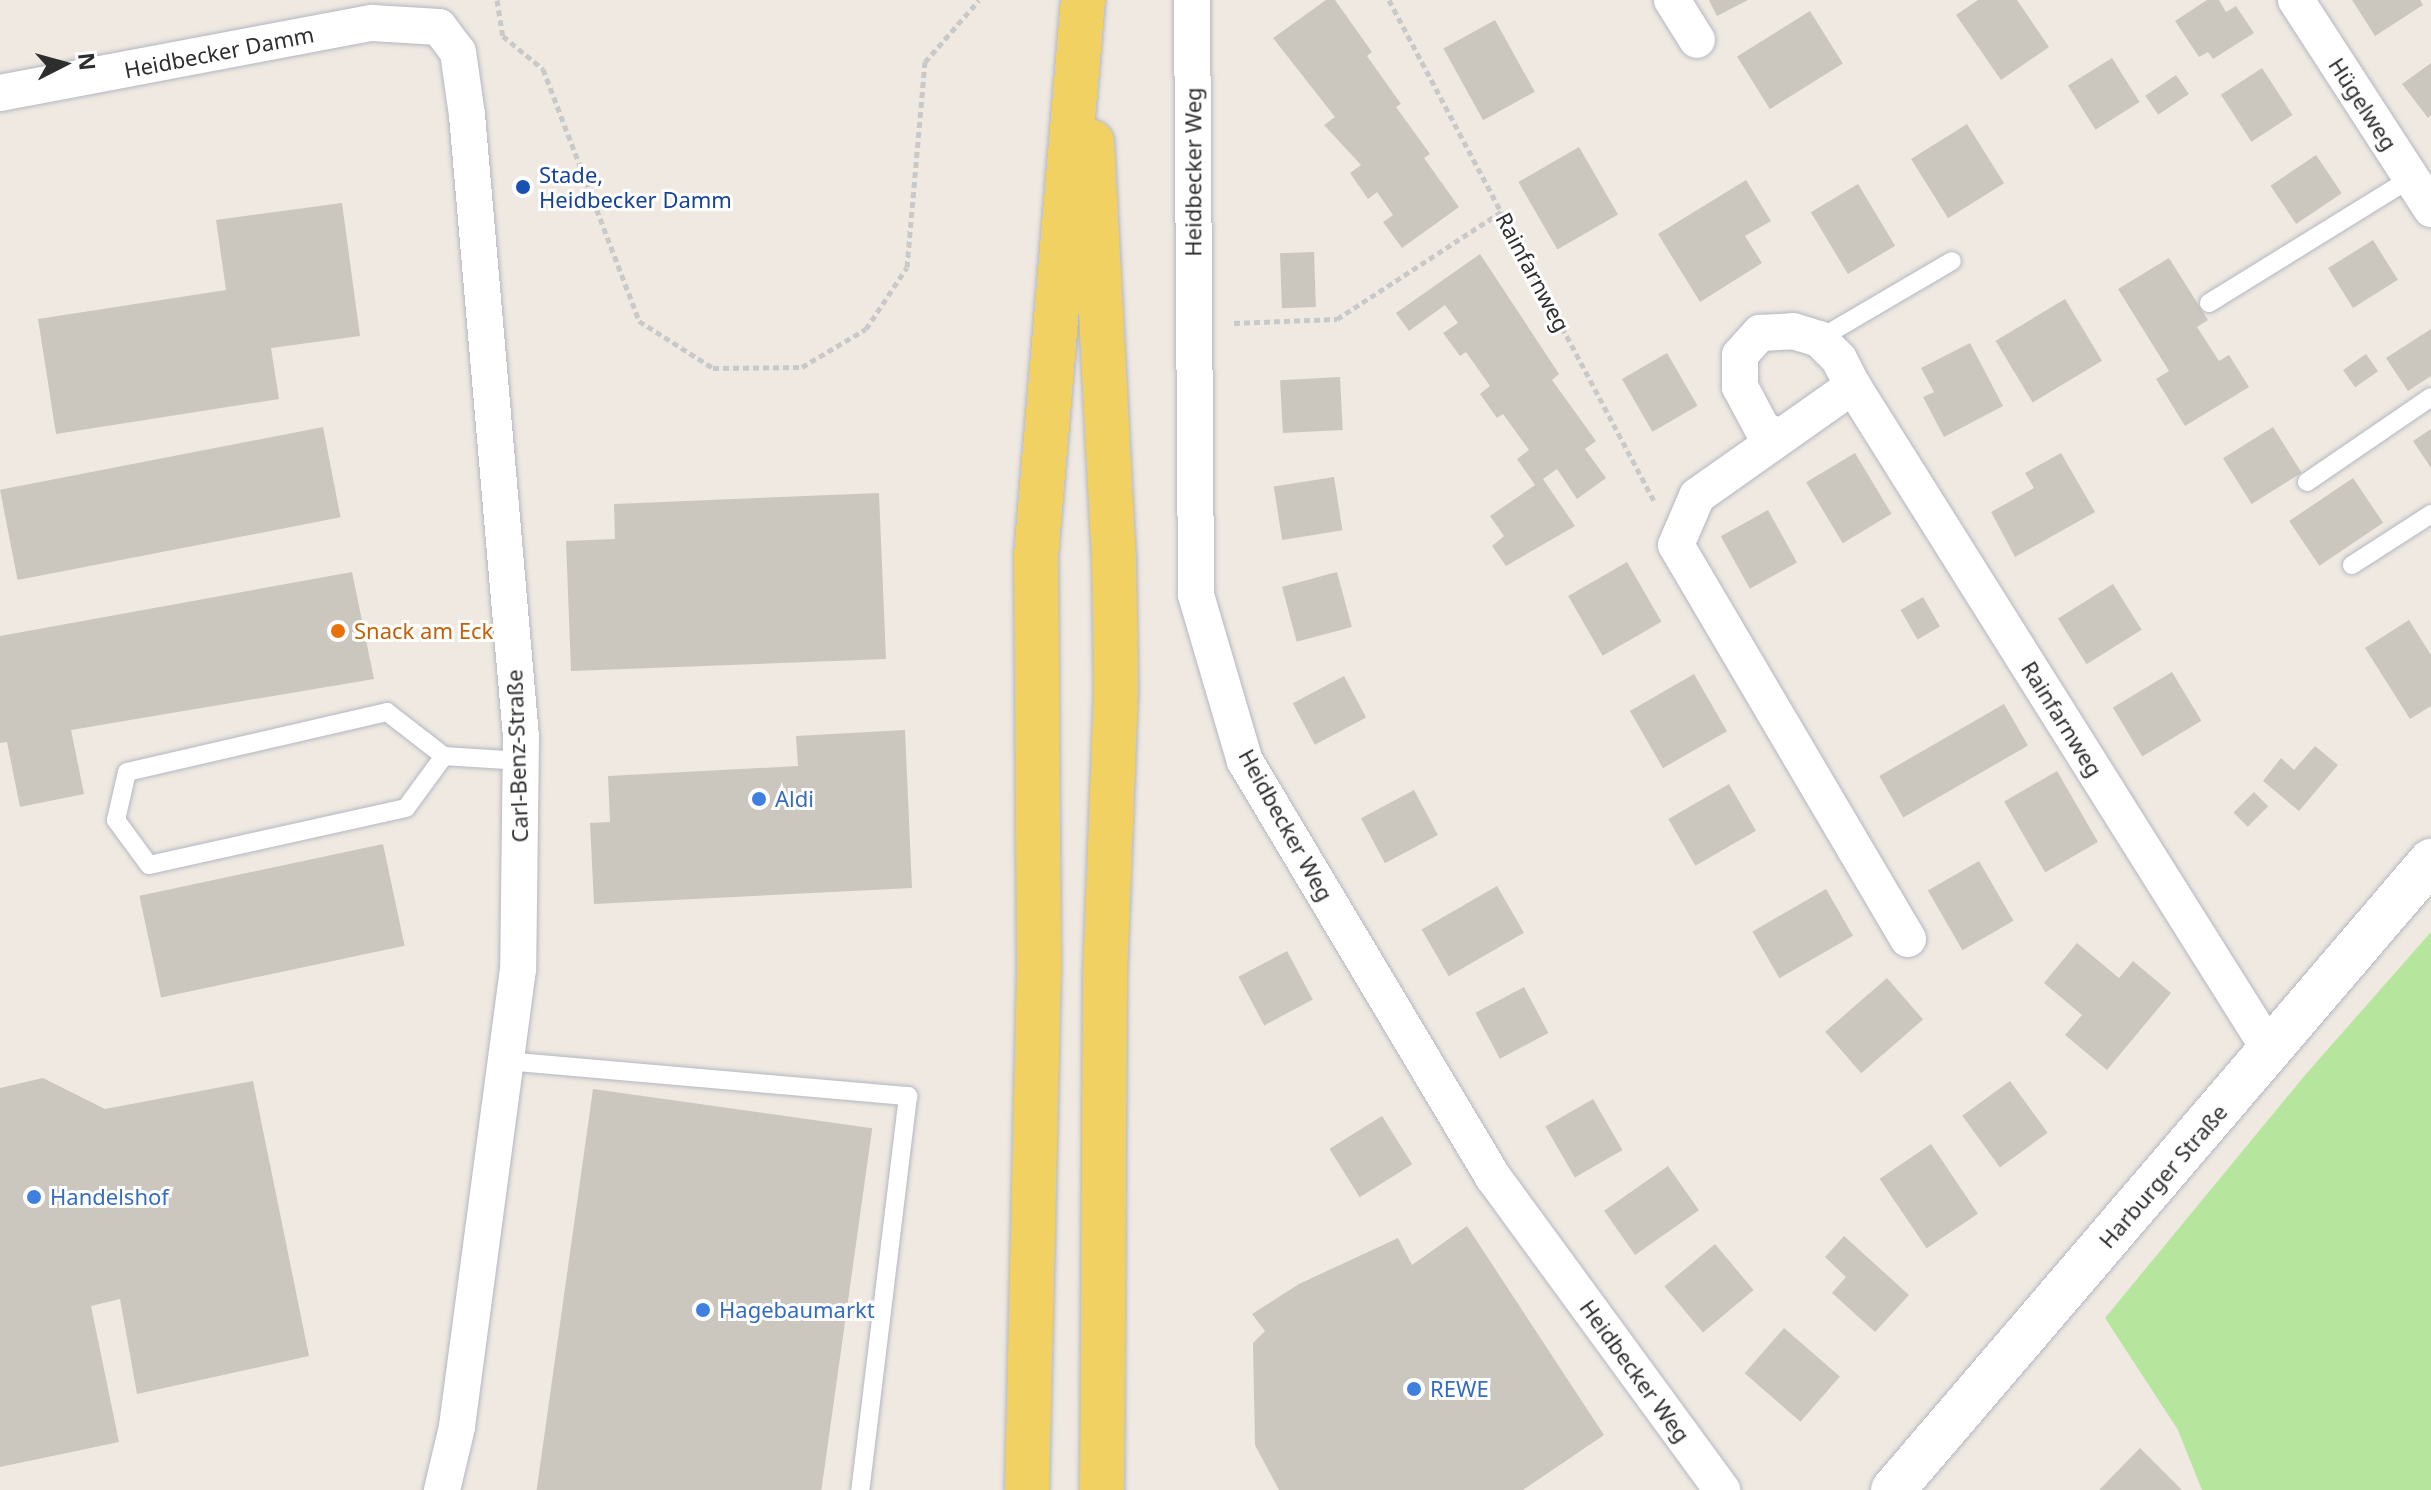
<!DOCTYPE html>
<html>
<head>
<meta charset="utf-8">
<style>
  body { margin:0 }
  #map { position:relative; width:2431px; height:1490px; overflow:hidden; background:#efe9e1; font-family:"Noto Sans",sans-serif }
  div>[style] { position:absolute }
  .green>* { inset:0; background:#b6e59e }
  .building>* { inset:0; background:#cbc7bf; transform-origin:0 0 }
  .path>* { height:5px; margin-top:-2.5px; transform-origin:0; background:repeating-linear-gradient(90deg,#c9c9c9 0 6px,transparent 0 10px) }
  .roads { filter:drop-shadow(0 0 2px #b4b7c1) drop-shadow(0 0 2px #b4b7c1) }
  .service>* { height:18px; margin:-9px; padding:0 9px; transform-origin:9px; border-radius:9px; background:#fff }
  .minor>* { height:36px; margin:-18px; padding:0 18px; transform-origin:18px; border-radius:18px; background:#fff }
  .secondary>* { height:44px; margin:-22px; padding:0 22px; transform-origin:22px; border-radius:22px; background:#fff }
  .primary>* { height:44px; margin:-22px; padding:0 22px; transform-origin:22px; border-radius:22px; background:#f2d163 }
  .dots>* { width:22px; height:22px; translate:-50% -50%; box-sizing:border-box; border:4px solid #fff; border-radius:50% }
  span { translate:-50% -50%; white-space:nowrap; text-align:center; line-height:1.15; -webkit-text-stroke:6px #fff; paint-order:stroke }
  .street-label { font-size:22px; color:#2e2e2e }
  .transit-label { font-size:22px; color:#164399 }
  .left { translate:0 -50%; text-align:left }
  .food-label { font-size:22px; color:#c56008 }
  .shop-label { font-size:22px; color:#366cbe }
  .north { position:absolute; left:24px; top:24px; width:80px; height:80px; -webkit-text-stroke:6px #fff; paint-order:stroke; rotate:84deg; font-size:22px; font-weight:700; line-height:32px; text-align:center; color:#2e2e2e }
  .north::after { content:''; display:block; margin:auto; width:28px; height:36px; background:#2e2e2e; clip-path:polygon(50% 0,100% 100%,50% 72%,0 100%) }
</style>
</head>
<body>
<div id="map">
  <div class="green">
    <div style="clip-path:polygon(2431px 932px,2431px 1490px,2202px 1490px,2178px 1430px,2105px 1318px,2306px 1074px)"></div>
  </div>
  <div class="building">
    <div style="clip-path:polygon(1326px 0,1335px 0,1372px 52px,1367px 56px,1401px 104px,1396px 107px,1430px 154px,1424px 158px,1459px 207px,1402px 248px,1383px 222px,1393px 215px,1377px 192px,1368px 199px,1350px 173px,1361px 165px,1324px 125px,1335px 117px,1273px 38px)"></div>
    <div style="clip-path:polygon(1709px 0,1748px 0,1717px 16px)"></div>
    <div style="clip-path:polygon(1978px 0,2017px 0,2049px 47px,2001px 80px,1956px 15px)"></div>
    <div style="clip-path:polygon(2207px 0,2219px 0,2226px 12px,2236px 6px,2254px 33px,2213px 59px,2208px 52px,2199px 57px,2175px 21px)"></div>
    <div style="clip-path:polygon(2352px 0,2420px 0,2423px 5px,2375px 36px)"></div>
    <div style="left:1810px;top:11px;width:62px;height:86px;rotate:58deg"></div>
    <div style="left:1495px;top:20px;width:82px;height:59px;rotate:61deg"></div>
    <div style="left:2112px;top:58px;width:52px;height:52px;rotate:58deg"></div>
    <div style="clip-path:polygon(2431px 63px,2431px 115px,2428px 118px,2402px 84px)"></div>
    <div style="left:2262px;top:68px;width:56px;height:49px;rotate:57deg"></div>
    <div style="left:2176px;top:75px;width:23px;height:37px;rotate:56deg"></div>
    <div style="left:1967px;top:124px;width:70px;height:66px;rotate:58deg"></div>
    <div style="left:1579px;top:147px;width:78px;height:70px;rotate:60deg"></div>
    <div style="left:2316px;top:155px;width:46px;height:55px;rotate:56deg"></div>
    <div style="clip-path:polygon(1746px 180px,1771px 221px,1745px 236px,1762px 263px,1700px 302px,1658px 234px)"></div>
    <div style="left:1858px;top:184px;width:72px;height:55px;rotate:59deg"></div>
    <div style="clip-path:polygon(342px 203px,360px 336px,271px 348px,279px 399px,56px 434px,38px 319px,226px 290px,216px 220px)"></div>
    <div style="left:2373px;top:240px;width:47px;height:53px;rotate:58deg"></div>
    <div style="left:1314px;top:252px;width:55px;height:34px;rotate:88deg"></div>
    <div style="clip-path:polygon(1480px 254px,1559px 374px,1552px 380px,1596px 441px,1585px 449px,1606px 478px,1577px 499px,1557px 469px,1543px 479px,1575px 526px,1506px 566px,1492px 546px,1504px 536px,1490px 516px,1535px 485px,1517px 459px,1529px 450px,1503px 414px,1497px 418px,1480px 394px,1490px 386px,1466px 352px,1460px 356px,1443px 333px,1458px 323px,1445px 305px,1409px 331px,1396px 313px)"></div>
    <div style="clip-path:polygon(2169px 258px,2208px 320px,2197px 327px,2219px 361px,2229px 355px,2249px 387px,2185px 426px,2156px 379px,2169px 371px,2118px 289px)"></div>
    <div style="left:2065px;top:299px;width:72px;height:81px;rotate:59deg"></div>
    <div style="clip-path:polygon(2431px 329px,2431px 376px,2408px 391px,2386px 358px)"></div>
    <div style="clip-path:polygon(1970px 343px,2003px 406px,1944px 437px,1923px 397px,1934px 392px,1921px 368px)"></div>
    <div style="left:1667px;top:353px;width:61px;height:52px;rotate:60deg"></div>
    <div style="left:2366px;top:354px;width:21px;height:28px;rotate:55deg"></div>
    <div style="left:1340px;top:377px;width:53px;height:60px;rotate:87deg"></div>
    <div style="left:323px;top:427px;width:92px;height:329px;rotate:79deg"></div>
    <div style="left:2273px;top:427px;width:54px;height:59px;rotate:58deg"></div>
    <div style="clip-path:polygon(2431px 429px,2431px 468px,2413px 441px)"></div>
    <div style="left:1855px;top:453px;width:71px;height:57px;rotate:59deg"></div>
    <div style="clip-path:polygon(2061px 453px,2095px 512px,2015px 557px,1991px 512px,2034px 488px,2025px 473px)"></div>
    <div style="left:1334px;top:477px;width:54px;height:61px;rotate:81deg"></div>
    <div style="left:2353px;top:478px;width:54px;height:77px;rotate:56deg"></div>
    <div style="clip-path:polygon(879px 493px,886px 659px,571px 671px,566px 541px,615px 539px,614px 504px)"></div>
    <div style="left:1768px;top:510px;width:60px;height:54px;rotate:61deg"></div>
    <div style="left:1627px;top:562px;width:69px;height:68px;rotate:60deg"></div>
    <div style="clip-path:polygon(352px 572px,374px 679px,71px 730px,84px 794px,20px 807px,7px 742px,0 743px,0 636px)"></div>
    <div style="left:1337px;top:572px;width:57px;height:57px;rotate:75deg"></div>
    <div style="left:2113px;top:584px;width:54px;height:65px;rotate:58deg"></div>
    <div style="left:1923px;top:597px;width:34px;height:26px;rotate:60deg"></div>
    <div style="clip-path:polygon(2409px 620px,2431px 655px,2431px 706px,2410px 719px,2365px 648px)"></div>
    <div style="left:2172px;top:672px;width:57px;height:69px;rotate:59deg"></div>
    <div style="left:1694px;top:674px;width:66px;height:74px;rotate:60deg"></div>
    <div style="left:1344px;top:676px;width:47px;height:58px;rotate:62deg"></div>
    <div style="left:2004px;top:704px;width:48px;height:144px;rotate:60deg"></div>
    <div style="clip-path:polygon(905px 730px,912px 888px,594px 904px,590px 823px,610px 822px,608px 776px,798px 766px,796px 736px)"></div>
    <div style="clip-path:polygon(2315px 746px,2338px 765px,2299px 811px,2263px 781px,2281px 758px,2294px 770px)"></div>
    <div style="left:2057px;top:771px;width:82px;height:61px;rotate:60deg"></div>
    <div style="left:1729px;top:784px;width:54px;height:70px;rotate:60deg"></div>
    <div style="left:1414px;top:790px;width:51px;height:60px;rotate:62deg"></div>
    <div style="left:2254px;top:792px;width:20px;height:29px;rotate:45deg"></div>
    <div style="left:383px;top:844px;width:104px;height:249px;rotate:78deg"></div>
    <div style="left:1979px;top:861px;width:69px;height:59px;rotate:60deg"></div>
    <div style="left:1497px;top:886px;width:54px;height:87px;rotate:60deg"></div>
    <div style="left:1826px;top:889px;width:54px;height:85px;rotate:60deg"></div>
    <div style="clip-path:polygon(2077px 943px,2119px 978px,2133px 961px,2171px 993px,2107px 1070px,2065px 1035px,2082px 1015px,2044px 983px)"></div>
    <div style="left:1287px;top:951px;width:55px;height:55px;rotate:62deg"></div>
    <div style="left:1887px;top:978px;width:55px;height:82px;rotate:49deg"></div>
    <div style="left:1524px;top:987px;width:52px;height:55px;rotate:62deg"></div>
    <div style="clip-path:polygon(43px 1078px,105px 1109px,253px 1081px,309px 1356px,137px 1394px,120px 1299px,91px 1306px,119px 1442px,0 1467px,0 1088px)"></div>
    <div style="left:2010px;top:1081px;width:64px;height:59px;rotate:54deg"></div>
    <div style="left:593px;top:1089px;width:282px;height:405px;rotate:8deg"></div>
    <div style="left:1593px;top:1099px;width:59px;height:55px;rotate:60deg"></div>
    <div style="left:1382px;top:1116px;width:57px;height:62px;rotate:58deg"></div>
    <div style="left:1931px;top:1144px;width:84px;height:62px;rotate:56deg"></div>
    <div style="left:1668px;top:1166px;width:54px;height:78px;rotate:55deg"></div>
    <div style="clip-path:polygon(1467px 1226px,1604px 1435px,1523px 1490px,1279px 1490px,1255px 1445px,1253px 1343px,1265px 1331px,1252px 1314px,1299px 1284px,1398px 1238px,1412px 1265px)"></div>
    <div style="clip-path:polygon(1844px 1236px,1909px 1295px,1875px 1332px,1832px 1293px,1846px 1277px,1825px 1257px)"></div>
    <div style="left:1715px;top:1244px;width:60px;height:66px;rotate:50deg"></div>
    <div style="left:1784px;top:1328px;width:74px;height:60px;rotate:41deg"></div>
    <div style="clip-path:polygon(2140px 1448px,2182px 1490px,2099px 1490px)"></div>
  </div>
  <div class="path">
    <div style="left:497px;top:0;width:36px;rotate:81deg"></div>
    <div style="left:503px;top:36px;width:52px;rotate:39.5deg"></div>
    <div style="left:543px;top:69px;width:270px;rotate:69.1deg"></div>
    <div style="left:639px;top:321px;width:88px;rotate:32.4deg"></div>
    <div style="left:713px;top:368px;width:89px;rotate:-0.6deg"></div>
    <div style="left:802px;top:367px;width:74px;rotate:-30.7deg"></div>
    <div style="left:866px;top:329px;width:74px;rotate:-56.5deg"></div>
    <div style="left:907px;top:267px;width:206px;rotate:-85deg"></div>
    <div style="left:925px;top:62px;width:82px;rotate:-48.9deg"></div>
    <div style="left:1389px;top:0;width:567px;rotate:62.12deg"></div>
    <div style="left:1234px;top:323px;width:103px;rotate:-2.2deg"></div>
    <div style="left:1337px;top:319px;width:196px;rotate:-33.1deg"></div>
  </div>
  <div class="roads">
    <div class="service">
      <div style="left:2209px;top:303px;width:238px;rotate:-31.7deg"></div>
      <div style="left:1819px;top:339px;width:154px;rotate:-30.4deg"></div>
      <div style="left:2307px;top:482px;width:150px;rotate:-34.4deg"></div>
      <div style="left:2352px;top:565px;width:94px;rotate:-32.8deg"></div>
      <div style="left:444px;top:756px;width:64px;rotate:126.2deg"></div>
      <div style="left:406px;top:808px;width:263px;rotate:167.5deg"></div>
      <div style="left:149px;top:865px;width:56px;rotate:-126.3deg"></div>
      <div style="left:116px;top:820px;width:49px;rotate:-77.1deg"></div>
      <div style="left:127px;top:772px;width:267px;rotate:-13deg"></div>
      <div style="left:387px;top:712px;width:72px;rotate:37.7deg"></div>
      <div style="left:444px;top:756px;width:77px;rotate:3.7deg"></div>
      <div style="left:506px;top:1061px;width:404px;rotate:5deg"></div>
      <div style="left:908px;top:1096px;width:397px;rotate:96.9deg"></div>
    </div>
    <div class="minor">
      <div style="left:1192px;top:0;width:595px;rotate:89.61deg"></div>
      <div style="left:1196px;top:595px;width:173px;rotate:73.6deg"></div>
      <div style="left:1245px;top:761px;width:484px;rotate:59.2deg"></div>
      <div style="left:1493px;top:1177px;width:388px;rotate:53.8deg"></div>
      <div style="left:1672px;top:0;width:47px;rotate:58deg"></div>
      <div style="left:2296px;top:0;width:249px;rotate:57.1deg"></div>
      <div style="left:439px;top:27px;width:31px;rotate:53deg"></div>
      <div style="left:458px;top:52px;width:64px;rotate:81.9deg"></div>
      <div style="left:467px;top:115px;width:624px;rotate:85.04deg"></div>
      <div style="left:521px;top:737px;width:232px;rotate:90.7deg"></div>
      <div style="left:518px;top:969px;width:462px;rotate:97.6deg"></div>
      <div style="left:457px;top:1427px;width:65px;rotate:103.4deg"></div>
      <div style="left:0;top:93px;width:379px;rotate:-10.7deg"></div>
      <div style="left:372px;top:23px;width:67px;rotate:3.4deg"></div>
      <div style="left:1778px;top:436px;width:16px;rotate:-158deg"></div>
      <div style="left:1763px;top:430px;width:49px;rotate:-118.1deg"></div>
      <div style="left:1740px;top:387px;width:32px;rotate:-90deg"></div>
      <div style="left:1740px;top:355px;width:30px;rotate:-48deg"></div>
      <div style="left:1760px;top:333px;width:33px;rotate:-3deg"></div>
      <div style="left:1793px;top:331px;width:27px;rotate:17deg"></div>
      <div style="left:1819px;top:339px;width:28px;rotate:45deg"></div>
      <div style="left:1839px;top:359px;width:30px;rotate:63deg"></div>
      <div style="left:1908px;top:939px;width:457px;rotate:-120.5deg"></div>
      <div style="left:1676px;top:545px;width:53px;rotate:-66.8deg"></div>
      <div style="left:1697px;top:496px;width:191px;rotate:-35.2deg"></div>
      <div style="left:1853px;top:386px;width:786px;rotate:57.89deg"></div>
    </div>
    <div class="secondary">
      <div style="left:1893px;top:1490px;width:828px;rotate:-49.46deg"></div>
    </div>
    <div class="primary">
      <div style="left:1092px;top:142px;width:417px;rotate:87deg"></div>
      <div style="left:1114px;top:558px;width:132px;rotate:89.1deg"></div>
      <div style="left:1116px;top:690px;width:284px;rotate:92.2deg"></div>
      <div style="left:1105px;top:974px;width:516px;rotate:90.33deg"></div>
      <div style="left:1027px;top:1490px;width:522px;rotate:-88.68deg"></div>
      <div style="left:1039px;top:968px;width:412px;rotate:-90.4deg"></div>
      <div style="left:1036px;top:556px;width:558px;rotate:-85.17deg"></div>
    </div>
  </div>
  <div class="dots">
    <div style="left:523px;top:187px;background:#1a4fb4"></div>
    <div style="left:338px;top:631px;background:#e8710a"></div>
    <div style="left:759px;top:799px;background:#3f7fe0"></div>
    <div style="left:34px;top:1197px;background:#3f7fe0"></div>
    <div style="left:703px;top:1310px;background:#3f7fe0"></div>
    <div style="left:1414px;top:1389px;background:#3f7fe0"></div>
  </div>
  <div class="street-label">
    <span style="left:219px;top:52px;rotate:-11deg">Heidbecker Damm</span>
    <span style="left:2363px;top:104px;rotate:57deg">Hügelweg</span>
    <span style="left:1193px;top:172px;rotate:-90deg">Heidbecker Weg</span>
    <span style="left:1533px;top:272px;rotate:62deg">Rainfarnweg</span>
    <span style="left:2062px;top:719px;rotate:58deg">Rainfarnweg</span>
    <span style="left:517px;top:756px;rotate:-92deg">Carl-Benz-Straße</span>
    <span style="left:1286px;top:825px;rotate:61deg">Heidbecker Weg</span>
    <span style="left:2163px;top:1176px;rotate:-49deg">Harburger Straße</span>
    <span style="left:1635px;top:1371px;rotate:54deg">Heidbecker Weg</span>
  </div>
  <div class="transit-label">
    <span class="left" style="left:539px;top:187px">Stade,<br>Heidbecker Damm</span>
  </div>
  <div class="food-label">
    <span class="left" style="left:354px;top:631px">Snack am Eck</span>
  </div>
  <div class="shop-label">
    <span class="left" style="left:775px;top:799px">Aldi</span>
    <span class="left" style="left:50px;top:1197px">Handelshof</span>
    <span class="left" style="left:719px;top:1310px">Hagebaumarkt</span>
    <span class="left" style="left:1430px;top:1389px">REWE</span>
  </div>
  <div class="north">N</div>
</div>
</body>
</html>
